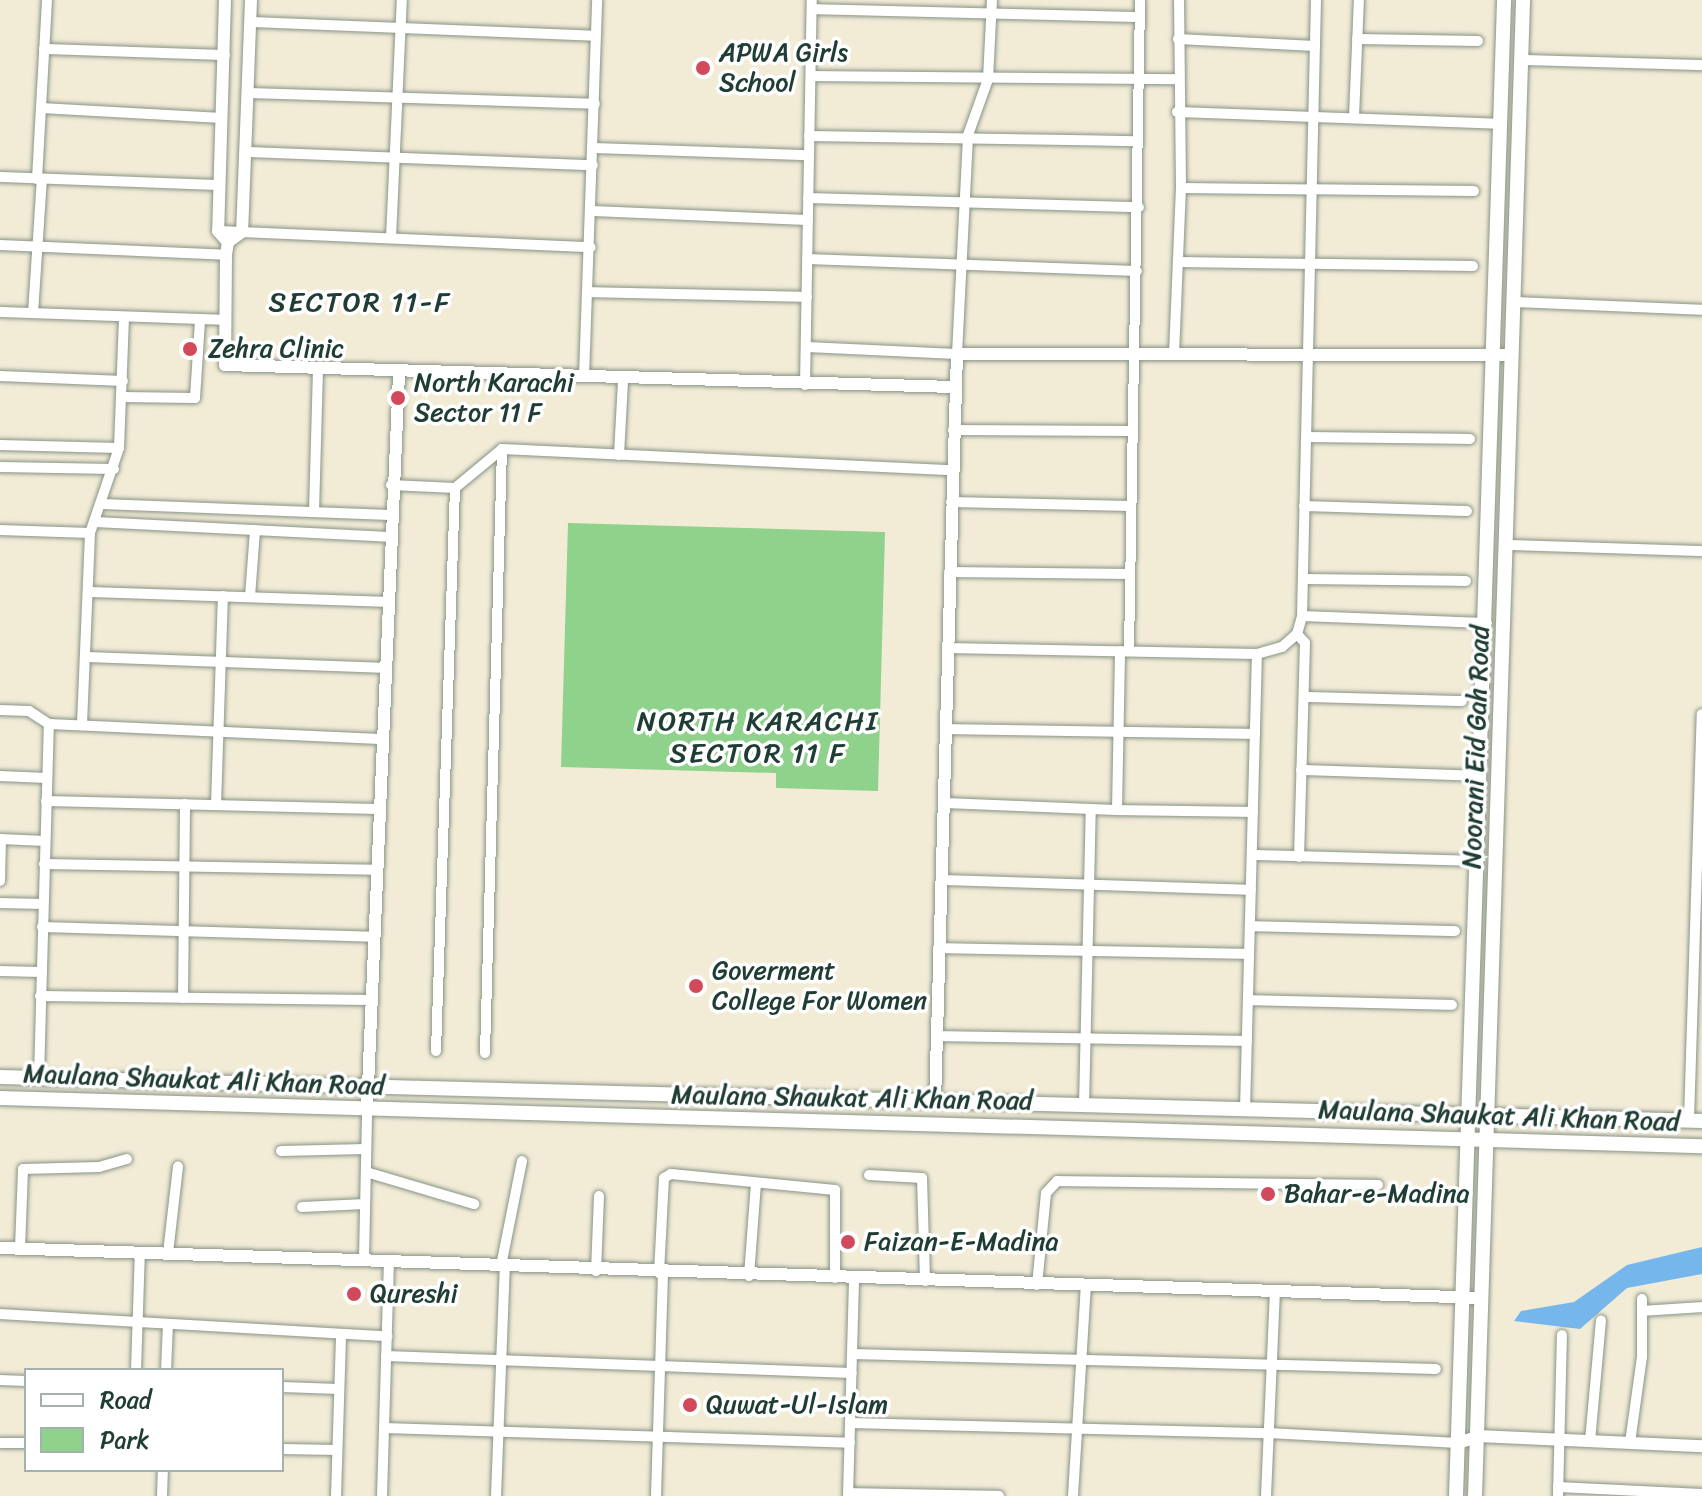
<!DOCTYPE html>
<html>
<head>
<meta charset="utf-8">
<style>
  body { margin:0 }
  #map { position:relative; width:1702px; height:1496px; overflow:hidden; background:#f2ecd7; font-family:Sriracha,sans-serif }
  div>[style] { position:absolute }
  .green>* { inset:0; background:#8ed28b }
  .water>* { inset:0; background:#76b7eb }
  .roads { filter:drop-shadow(0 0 2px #889486) drop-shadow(0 0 2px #889486) }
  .minor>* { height:10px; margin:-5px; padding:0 5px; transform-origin:5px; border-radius:5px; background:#fff }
  .tertiary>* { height:12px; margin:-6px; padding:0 6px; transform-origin:6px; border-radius:6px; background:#fff }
  .secondary>* { height:14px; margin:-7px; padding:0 7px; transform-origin:7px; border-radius:7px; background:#fff }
  .dots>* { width:22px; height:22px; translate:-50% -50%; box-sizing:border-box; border:4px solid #fff; border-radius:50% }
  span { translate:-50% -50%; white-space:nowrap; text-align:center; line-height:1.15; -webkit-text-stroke:7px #fff; paint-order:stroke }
  .poi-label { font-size:26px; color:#1f3d34 }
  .left { translate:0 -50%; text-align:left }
  .street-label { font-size:26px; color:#1f3d34 }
  .neighbourhood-label { font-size:28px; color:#1f3d34; letter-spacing:2px }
  .legend { position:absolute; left:24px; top:1368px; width:260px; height:104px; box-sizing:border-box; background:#fff; border:2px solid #a5b1ae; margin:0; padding:10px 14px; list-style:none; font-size:24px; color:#1f3d34 }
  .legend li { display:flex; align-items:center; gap:16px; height:40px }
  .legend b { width:40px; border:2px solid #a5b1ae }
</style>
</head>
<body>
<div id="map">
  <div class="green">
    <div style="clip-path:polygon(568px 523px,885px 532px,878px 791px,776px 788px,776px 773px,561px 767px)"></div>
  </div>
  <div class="water">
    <div style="clip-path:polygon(1702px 1247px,1702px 1274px,1627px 1288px,1580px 1329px,1514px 1321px,1521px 1311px,1574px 1302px,1627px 1265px)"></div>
  </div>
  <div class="roads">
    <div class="minor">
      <div style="left:812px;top:9px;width:328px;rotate:1.4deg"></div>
      <div style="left:251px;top:22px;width:345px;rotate:2.3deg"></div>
      <div style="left:1178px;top:39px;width:137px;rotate:2.9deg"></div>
      <div style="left:1357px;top:39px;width:121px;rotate:0.9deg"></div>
      <div style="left:44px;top:49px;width:181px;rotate:1.9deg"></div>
      <div style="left:1521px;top:60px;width:181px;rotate:1.6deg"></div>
      <div style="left:811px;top:76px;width:367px;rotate:0.5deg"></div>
      <div style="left:249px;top:93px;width:346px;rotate:1.8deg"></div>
      <div style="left:41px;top:108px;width:181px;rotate:3.2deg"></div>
      <div style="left:1177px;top:112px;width:323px;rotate:2.1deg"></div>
      <div style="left:1354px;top:117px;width:117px;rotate:-87.6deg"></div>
      <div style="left:809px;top:136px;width:327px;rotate:0.9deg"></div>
      <div style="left:594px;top:148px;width:215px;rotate:1.9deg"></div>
      <div style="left:247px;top:152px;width:346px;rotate:2.2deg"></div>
      <div style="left:0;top:177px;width:219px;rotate:2.1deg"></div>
      <div style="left:37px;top:179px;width:179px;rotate:-86.8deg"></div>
      <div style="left:1181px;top:188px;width:293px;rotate:0.6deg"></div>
      <div style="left:808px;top:198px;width:331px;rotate:1.6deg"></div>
      <div style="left:592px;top:211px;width:216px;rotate:2.4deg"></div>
      <div style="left:218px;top:231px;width:373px;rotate:2.5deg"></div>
      <div style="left:391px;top:238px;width:238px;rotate:-87.4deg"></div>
      <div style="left:0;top:245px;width:226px;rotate:2.5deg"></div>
      <div style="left:807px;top:259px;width:330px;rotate:2.1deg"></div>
      <div style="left:1178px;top:262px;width:295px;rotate:0.8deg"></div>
      <div style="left:588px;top:292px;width:219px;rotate:1.3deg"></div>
      <div style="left:1514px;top:302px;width:188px;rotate:2.4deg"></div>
      <div style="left:0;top:312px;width:224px;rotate:2deg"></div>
      <div style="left:33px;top:313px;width:134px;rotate:-86.2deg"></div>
      <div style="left:807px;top:347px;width:150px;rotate:2.7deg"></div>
      <div style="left:957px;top:354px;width:219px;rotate:-87.1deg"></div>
      <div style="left:968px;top:135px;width:59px;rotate:-70.3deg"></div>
      <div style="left:988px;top:79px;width:79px;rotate:-87.1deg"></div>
      <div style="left:1174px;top:354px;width:166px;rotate:-87.6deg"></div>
      <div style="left:1181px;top:188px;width:188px;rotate:-90.6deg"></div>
      <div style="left:0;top:376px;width:123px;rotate:2.3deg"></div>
      <div style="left:584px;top:377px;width:377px;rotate:-88deg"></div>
      <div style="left:805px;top:385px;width:385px;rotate:-89deg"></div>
      <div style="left:122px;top:397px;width:73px;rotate:0.8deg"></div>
      <div style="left:195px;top:398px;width:78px;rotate:-86.3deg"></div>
      <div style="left:953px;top:430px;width:180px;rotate:0.3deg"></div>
      <div style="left:1306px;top:437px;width:164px;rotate:0.7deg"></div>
      <div style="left:0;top:445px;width:119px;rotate:1.4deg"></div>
      <div style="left:619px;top:455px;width:75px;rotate:-86.9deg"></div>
      <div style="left:0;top:467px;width:114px;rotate:1deg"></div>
      <div style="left:391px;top:485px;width:64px;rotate:2.7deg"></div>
      <div style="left:951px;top:502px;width:180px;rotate:1.3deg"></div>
      <div style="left:102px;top:504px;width:288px;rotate:2.2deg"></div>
      <div style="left:1304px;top:506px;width:163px;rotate:1.8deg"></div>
      <div style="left:314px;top:512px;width:142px;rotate:-88.4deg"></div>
      <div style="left:95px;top:522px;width:294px;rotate:2.9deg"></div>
      <div style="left:0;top:530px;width:90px;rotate:1.9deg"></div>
      <div style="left:1508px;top:545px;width:194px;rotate:1.8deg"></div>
      <div style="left:949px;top:572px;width:181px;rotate:0.6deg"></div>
      <div style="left:1303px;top:579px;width:163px;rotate:0.7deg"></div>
      <div style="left:88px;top:592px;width:298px;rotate:1.9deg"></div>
      <div style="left:250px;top:597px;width:67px;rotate:-85.7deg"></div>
      <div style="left:1302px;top:616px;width:616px;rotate:-88.7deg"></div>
      <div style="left:1297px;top:634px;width:12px;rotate:48deg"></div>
      <div style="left:1305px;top:643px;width:214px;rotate:91.6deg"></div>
      <div style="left:947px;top:648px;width:310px;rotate:1.1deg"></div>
      <div style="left:1257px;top:654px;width:26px;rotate:-16deg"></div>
      <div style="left:1282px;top:647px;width:20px;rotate:-41deg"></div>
      <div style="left:1297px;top:634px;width:19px;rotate:-74deg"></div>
      <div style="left:1302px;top:616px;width:185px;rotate:2.2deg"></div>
      <div style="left:1129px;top:651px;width:651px;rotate:-89.03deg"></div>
      <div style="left:85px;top:657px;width:298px;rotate:2.1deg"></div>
      <div style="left:1304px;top:697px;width:158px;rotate:1.5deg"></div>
      <div style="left:0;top:710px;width:29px;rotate:2deg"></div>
      <div style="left:29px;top:711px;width:24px;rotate:33deg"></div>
      <div style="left:49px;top:724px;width:331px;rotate:2.6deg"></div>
      <div style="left:82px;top:724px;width:191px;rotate:-87.6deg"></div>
      <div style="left:90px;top:533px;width:90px;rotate:-71.2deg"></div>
      <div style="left:119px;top:448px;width:130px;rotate:-87.8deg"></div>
      <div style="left:946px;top:729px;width:309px;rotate:0.9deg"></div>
      <div style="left:1301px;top:770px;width:178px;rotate:1.9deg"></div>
      <div style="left:0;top:776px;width:47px;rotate:2.4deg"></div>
      <div style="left:46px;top:801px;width:331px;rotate:1.4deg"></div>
      <div style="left:944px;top:803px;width:173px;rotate:2.3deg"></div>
      <div style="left:1117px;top:810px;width:159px;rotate:-88.9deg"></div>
      <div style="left:216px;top:805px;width:209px;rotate:-88.1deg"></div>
      <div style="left:1117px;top:810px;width:136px;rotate:0.8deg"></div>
      <div style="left:0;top:839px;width:45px;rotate:2.5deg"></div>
      <div style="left:1252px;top:855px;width:223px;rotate:1.5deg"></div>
      <div style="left:44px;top:864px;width:331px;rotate:1deg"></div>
      <div style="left:941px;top:880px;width:310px;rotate:1.8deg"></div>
      <div style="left:0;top:881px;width:42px;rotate:-88.6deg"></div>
      <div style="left:0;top:903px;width:43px;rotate:1.3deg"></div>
      <div style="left:1250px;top:926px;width:205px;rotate:1.4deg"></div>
      <div style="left:42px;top:927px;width:331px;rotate:1.7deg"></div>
      <div style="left:938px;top:948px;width:311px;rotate:1.1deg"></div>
      <div style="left:0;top:971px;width:41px;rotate:1.4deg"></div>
      <div style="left:40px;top:996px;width:331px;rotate:0.7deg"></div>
      <div style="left:183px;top:998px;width:194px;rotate:-89.4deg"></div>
      <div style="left:1248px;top:1000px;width:204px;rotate:1.4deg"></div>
      <div style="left:937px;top:1036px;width:310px;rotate:0.9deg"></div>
      <div style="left:436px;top:1051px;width:563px;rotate:-88.07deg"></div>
      <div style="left:455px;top:488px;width:61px;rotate:-39.7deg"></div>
      <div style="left:502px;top:449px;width:450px;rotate:2.7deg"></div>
      <div style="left:485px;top:1053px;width:604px;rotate:-88.39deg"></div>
      <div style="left:39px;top:1077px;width:353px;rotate:-88.4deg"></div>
      <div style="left:1084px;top:1107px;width:298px;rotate:-88.7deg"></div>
      <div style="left:1245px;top:1110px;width:456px;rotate:-88.5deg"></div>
      <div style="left:1689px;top:1120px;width:406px;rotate:-88.2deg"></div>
      <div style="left:281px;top:1151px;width:85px;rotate:-1.3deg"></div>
      <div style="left:366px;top:1172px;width:113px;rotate:16.5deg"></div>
      <div style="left:869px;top:1175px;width:53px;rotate:3.2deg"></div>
      <div style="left:922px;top:1178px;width:103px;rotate:88.3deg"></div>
      <div style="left:302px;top:1207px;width:63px;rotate:-2.7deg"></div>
      <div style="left:20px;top:1248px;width:79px;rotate:-87.8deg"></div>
      <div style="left:23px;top:1169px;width:76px;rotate:-1.5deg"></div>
      <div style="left:99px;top:1167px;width:29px;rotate:-16deg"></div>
      <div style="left:168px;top:1253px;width:87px;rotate:-83.4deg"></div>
      <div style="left:364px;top:1259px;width:149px;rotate:-88.8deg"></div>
      <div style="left:501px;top:1266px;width:107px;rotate:-78.7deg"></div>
      <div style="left:596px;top:1271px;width:75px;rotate:-87.7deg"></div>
      <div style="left:659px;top:1273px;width:95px;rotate:-87deg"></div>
      <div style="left:664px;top:1178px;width:8px;rotate:-30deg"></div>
      <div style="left:671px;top:1174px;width:165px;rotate:5.6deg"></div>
      <div style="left:835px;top:1190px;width:88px;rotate:90deg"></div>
      <div style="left:749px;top:1276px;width:93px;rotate:-85.7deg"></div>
      <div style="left:1037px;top:1285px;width:92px;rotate:-84.4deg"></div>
      <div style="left:1046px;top:1193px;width:16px;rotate:-47deg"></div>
      <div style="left:1057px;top:1181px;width:321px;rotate:0.7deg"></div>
      <div style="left:1642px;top:1311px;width:60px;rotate:-3.8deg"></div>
      <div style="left:0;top:1314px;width:388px;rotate:3.3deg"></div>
      <div style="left:852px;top:1354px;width:584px;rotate:1.47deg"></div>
      <div style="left:386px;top:1356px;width:466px;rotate:2.1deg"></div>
      <div style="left:136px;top:1370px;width:118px;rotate:-88.1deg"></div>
      <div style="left:166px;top:1370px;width:46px;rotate:-87.5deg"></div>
      <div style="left:0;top:1380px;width:26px;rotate:2deg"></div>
      <div style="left:282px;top:1387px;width:57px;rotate:2deg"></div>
      <div style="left:850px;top:1423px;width:418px;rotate:1.4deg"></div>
      <div style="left:1268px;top:1433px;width:190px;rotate:3deg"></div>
      <div style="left:384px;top:1428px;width:466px;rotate:1.8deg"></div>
      <div style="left:1590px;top:1441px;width:121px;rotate:-84.8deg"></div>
      <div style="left:0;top:1443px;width:26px"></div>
      <div style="left:1630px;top:1443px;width:87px;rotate:-82.1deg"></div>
      <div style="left:1642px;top:1357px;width:58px;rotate:-90deg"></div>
      <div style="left:282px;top:1449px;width:55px;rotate:1deg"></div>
      <div style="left:1558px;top:1487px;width:144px;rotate:2.8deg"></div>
      <div style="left:849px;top:1493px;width:150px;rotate:1.1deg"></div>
      <div style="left:162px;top:1496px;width:26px;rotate:-88deg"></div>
      <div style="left:336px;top:1496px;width:162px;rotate:-88.2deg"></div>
      <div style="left:382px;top:1496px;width:236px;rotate:-88.3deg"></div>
      <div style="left:496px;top:1496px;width:230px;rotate:-87.8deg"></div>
      <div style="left:656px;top:1496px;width:223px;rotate:-88.2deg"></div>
      <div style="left:848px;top:1496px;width:217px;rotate:-88.4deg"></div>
      <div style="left:1073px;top:1496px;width:210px;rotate:-86.5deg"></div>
      <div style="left:1266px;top:1496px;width:204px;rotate:-87.5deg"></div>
      <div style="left:1558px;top:1496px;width:161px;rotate:-88.6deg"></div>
    </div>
    <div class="tertiary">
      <div style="left:225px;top:0;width:231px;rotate:91.7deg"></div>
      <div style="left:218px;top:231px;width:15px;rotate:48deg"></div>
      <div style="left:251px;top:0;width:232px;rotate:92.2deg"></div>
      <div style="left:242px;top:232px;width:17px;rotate:144deg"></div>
      <div style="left:228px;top:242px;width:13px;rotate:99deg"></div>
      <div style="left:226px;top:255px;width:110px;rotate:90.5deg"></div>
      <div style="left:225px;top:365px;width:729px;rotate:1.73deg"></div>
      <div style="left:935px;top:1103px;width:749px;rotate:-88.32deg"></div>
      <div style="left:957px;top:354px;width:554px;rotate:0.1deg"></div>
      <div style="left:367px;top:1110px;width:738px;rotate:-87.51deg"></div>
      <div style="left:0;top:1248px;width:1483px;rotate:1.93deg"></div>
      <div style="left:1458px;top:1443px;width:22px;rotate:-18deg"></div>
      <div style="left:1479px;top:1436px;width:223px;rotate:2.6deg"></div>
    </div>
    <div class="secondary">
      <div style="left:0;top:1077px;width:1703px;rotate:1.48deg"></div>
      <div style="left:0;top:1098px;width:1703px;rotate:1.62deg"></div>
      <div style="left:1456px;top:1496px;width:1497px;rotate:-88.16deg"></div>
      <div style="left:1475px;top:1496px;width:1497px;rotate:-88.16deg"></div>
    </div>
  </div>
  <div class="dots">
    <div style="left:703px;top:68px;background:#d1495b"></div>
    <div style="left:190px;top:349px;background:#d1495b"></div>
    <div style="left:398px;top:398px;background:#d1495b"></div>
    <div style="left:696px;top:986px;background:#d1495b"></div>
    <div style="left:1268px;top:1194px;background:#d1495b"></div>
    <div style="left:848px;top:1242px;background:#d1495b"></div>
    <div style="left:354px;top:1294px;background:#d1495b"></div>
    <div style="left:690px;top:1405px;background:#d1495b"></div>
  </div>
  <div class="poi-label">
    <span class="left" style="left:719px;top:68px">APWA Girls<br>School</span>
    <span class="left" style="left:208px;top:349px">Zehra Clinic</span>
    <span class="left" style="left:414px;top:398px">North Karachi<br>Sector 11 F</span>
    <span class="left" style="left:712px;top:986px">Goverment<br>College For Women</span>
    <span class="left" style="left:1284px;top:1194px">Bahar-e-Madina</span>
    <span class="left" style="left:864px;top:1242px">Faizan-E-Madina</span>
    <span class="left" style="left:370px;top:1294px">Qureshi</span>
    <span class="left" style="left:706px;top:1405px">Quwat-Ul-Islam</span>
  </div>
  <div class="street-label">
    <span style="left:1476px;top:747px;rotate:-88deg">Noorani Eid Gah Road</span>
    <span style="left:204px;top:1080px;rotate:2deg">Maulana Shaukat Ali Khan Road</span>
    <span style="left:852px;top:1098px;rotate:1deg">Maulana Shaukat Ali Khan Road</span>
    <span style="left:1499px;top:1116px;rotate:2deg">Maulana Shaukat Ali Khan Road</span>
  </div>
  <div class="neighbourhood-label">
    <span style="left:360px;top:302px">SECTOR 11-F</span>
    <span style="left:758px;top:737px">NORTH KARACHI<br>SECTOR 11 F</span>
  </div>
  <ul class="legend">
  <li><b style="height:10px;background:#fff"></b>Road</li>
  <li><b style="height:22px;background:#8ed28b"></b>Park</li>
  </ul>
</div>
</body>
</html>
